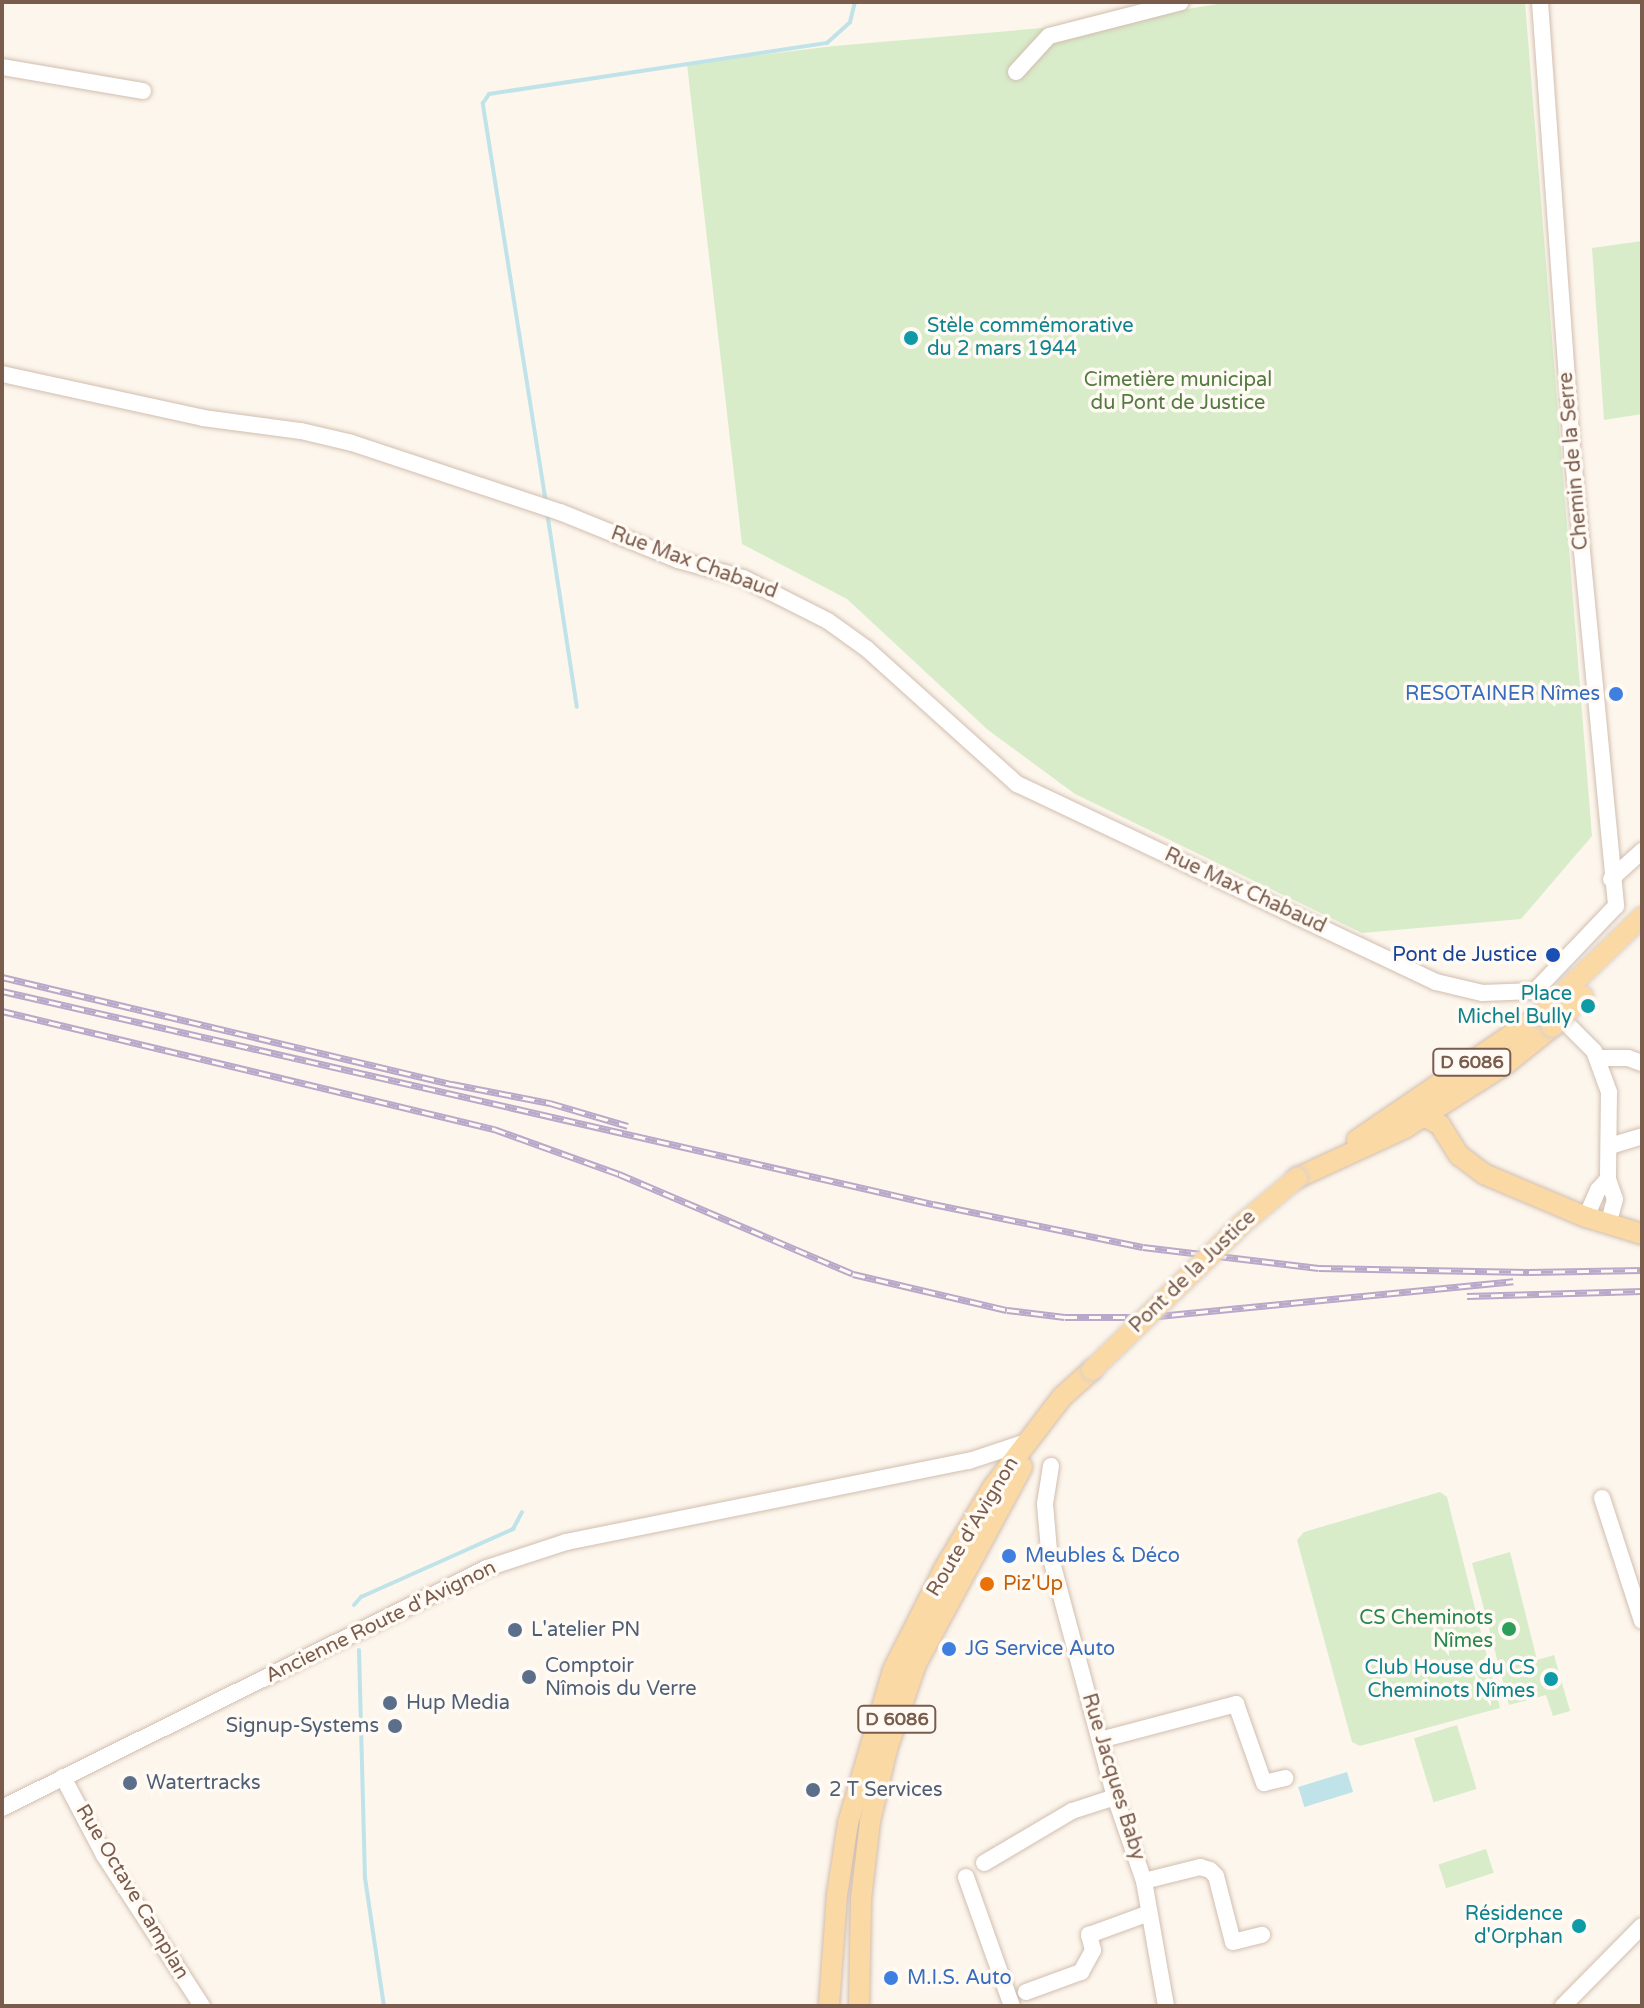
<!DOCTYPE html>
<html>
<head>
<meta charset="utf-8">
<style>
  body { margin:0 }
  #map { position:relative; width:1644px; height:2008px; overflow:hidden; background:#fdf6ec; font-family:"Varela Round",sans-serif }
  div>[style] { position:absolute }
  .green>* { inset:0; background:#d8ecc9; transform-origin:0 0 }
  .water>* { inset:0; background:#bfe3e8; transform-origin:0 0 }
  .stream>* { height:4px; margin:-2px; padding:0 2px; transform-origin:2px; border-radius:2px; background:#bfe3e8 }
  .roads { filter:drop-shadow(0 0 2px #d1beb0) drop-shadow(0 0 2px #d1beb0) }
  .minor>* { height:16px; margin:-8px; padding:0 8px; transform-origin:8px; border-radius:8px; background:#fff }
  .major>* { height:20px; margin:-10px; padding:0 10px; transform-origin:10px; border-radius:10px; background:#fbd9a5 }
  .rail>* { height:7px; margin-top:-3.5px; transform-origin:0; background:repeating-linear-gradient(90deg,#fffaf3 0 12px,#b9a8c9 0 24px); box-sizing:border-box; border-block:2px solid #b9a8c9 }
  .bridges { filter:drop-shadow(0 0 2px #dad1cd) drop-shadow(0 0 2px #dad1cd) }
  .major-bridge>* { height:20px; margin:-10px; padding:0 10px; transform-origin:10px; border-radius:10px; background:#fbd9a5 }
  .dots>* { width:22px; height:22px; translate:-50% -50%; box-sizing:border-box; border:4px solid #fffaf3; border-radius:50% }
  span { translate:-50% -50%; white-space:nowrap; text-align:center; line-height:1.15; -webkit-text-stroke:7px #fffaf3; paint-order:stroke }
  .shield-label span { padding:2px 6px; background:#fffaf3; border:2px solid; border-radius:6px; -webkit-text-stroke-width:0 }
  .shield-label { font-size:18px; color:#7a5c4d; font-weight:700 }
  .culture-label { font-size:20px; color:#0d838f }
  .left { translate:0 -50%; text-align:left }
  .right { translate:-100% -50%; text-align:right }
  .park-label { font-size:20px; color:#537a41 }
  .street-label { font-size:20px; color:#7a5c4d }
  .shop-label { font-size:20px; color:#366cbe }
  .transit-label { font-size:20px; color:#164399 }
  .food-label { font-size:20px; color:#c56008 }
  .leisure-label { font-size:20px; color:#27864d }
  .service-label { font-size:20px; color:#4e5e75 }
  .frame { position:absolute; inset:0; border:4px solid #7a5c4d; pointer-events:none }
</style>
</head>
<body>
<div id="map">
  <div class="green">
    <div style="clip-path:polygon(1230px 2px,1525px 2px,1592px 836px,1521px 919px,1362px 933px,1075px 794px,988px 730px,847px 599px,742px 544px,687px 64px,834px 46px,1101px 23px)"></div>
    <div style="clip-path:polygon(1642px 241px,1642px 414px,1604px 420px,1592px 248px)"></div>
    <div style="clip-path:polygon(1440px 1492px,1447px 1497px,1500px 1708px,1360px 1746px,1352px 1742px,1297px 1540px,1304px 1532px)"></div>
    <div style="clip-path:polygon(1510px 1552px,1537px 1660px,1554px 1655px,1570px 1711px,1553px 1716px,1546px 1695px,1509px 1705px,1472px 1563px)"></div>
    <div style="left:1457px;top:1725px;width:67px;height:45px;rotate:73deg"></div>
    <div style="left:1486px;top:1849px;width:25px;height:50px;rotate:72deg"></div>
  </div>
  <div class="water">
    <div style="left:1347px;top:1772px;width:21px;height:51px;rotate:73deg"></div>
  </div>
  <div class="stream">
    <div style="left:546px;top:503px;width:405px;rotate:-99deg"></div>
    <div style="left:483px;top:103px;width:11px;rotate:-56deg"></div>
    <div style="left:489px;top:94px;width:342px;rotate:-8.6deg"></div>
    <div style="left:827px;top:43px;width:31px;rotate:-42deg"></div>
    <div style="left:850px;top:22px;width:21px;rotate:-76deg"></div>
    <div style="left:547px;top:512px;width:197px;rotate:81.3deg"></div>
    <div style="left:354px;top:1605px;width:11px;rotate:-49deg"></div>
    <div style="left:361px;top:1597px;width:167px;rotate:-24.1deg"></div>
    <div style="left:513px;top:1529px;width:19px;rotate:-62deg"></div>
    <div style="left:359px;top:1650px;width:228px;rotate:88.5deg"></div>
    <div style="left:365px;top:1878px;width:129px;rotate:81.6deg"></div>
  </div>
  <div class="roads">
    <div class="minor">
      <div style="left:1540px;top:2px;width:457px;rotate:85.9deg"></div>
      <div style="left:1573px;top:458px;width:450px;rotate:84.5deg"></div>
      <div style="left:2px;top:67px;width:143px;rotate:9.7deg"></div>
      <div style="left:1016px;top:72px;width:49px;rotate:-47.5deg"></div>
      <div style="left:1049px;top:36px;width:136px;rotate:-14.4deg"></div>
      <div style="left:2px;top:374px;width:206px;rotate:12.3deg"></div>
      <div style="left:203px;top:418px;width:99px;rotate:7.6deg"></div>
      <div style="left:301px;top:431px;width:52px;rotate:13.2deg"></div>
      <div style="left:352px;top:443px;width:219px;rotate:18.4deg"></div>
      <div style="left:560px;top:512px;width:127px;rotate:22.1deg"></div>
      <div style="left:678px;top:560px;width:67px;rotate:15.5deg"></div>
      <div style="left:743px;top:578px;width:95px;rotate:26.8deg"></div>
      <div style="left:828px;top:621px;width:48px;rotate:35.7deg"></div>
      <div style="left:867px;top:649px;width:202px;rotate:42deg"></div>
      <div style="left:1017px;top:784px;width:463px;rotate:25.3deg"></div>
      <div style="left:1436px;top:982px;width:47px;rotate:13.4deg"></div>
      <div style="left:1482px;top:993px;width:53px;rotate:-2.2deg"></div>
      <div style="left:1611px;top:879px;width:42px;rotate:-42.1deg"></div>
      <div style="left:1535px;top:991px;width:117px;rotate:-46.4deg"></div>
      <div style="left:1555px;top:1012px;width:55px;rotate:45deg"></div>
      <div style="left:1594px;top:1051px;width:44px;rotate:69.9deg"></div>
      <div style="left:1609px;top:1092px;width:87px;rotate:90.7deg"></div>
      <div style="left:1608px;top:1179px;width:21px;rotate:71deg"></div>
      <div style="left:1615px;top:1199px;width:27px;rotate:105deg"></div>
      <div style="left:1598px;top:1058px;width:30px"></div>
      <div style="left:1628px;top:1058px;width:15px;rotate:20deg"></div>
      <div style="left:1610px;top:1146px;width:34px;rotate:-17deg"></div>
      <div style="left:1586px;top:1217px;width:30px;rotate:-66deg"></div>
      <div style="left:1598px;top:1190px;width:15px;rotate:-48deg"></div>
      <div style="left:1051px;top:1466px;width:38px;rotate:99deg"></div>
      <div style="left:1045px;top:1504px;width:47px;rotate:85.1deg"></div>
      <div style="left:1049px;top:1551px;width:255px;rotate:75deg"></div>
      <div style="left:1115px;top:1797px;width:89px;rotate:71deg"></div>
      <div style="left:1144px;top:1881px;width:127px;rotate:80deg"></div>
      <div style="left:1602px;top:1498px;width:129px;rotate:72deg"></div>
      <div style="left:1100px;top:1740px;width:141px;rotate:-14.8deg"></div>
      <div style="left:1236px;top:1704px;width:84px;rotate:70.5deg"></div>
      <div style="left:1264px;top:1783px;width:22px;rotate:-13deg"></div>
      <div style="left:63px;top:1777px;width:88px;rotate:62.3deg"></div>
      <div style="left:104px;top:1855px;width:180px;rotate:57deg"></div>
      <div style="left:2px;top:1808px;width:541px;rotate:-26.33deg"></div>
      <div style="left:487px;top:1568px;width:83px;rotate:-18.2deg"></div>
      <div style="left:566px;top:1542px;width:411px;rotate:-11.4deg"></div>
      <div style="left:969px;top:1461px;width:60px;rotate:-18.4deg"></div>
      <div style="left:984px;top:1863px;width:102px;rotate:-30.6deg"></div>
      <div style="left:1072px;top:1811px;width:45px;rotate:-18deg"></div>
      <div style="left:966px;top:1877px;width:137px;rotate:70.4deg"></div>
      <div style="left:1144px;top:1881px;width:58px;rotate:-14deg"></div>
      <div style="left:1200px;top:1867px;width:10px;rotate:17deg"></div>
      <div style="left:1210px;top:1870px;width:8px;rotate:45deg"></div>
      <div style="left:1216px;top:1876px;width:68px;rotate:75.6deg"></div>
      <div style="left:1233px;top:1942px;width:30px;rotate:-14deg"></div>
      <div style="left:1026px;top:1992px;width:59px;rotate:-20deg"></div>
      <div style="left:1081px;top:1972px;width:25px;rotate:-61deg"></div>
      <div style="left:1093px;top:1950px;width:16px;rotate:-105deg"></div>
      <div style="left:1089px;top:1935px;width:64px;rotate:-20.1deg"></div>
      <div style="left:1563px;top:2006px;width:112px;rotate:-45.4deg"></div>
    </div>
    <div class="major">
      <div style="left:1416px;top:1111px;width:28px;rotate:30deg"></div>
      <div style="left:1440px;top:1125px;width:36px;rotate:58deg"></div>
      <div style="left:1459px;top:1155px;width:31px;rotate:37deg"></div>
      <div style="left:1484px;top:1174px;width:111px;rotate:22.9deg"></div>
      <div style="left:1586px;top:1217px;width:59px;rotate:16.9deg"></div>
      <div style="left:1357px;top:1140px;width:220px;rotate:-34.3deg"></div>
      <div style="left:1297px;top:1178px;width:119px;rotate:-24.8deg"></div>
      <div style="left:1405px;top:1128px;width:120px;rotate:-32.4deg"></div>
      <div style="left:1506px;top:1064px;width:59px;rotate:-38.8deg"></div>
      <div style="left:829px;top:2006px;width:111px;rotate:-85.9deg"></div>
      <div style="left:837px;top:1895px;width:73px;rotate:-81.3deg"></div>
      <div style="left:848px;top:1823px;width:159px;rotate:-73.6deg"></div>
      <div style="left:893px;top:1670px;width:113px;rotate:-63.2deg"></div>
      <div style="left:944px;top:1569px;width:96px;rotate:-59.1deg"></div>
      <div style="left:993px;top:1487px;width:113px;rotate:-52.5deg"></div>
      <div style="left:1062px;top:1397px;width:40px;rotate:-42deg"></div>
      <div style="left:859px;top:2006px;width:107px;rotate:-88.9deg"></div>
      <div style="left:861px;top:1899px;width:79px;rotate:-83.4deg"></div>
      <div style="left:870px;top:1821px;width:74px;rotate:-76.7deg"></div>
      <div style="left:887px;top:1749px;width:90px;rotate:-71.2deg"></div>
      <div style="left:916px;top:1664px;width:224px;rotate:-61.7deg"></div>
    </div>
  </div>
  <div class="rail">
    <div style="left:2px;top:977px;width:463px;rotate:13.4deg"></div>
    <div style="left:452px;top:1084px;width:100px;rotate:11deg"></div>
    <div style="left:550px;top:1103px;width:81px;rotate:16.4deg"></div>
    <div style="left:2px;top:991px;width:955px;rotate:12.89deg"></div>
    <div style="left:933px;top:1204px;width:214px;rotate:11.6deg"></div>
    <div style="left:1143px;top:1247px;width:177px;rotate:6.8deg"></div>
    <div style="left:1319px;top:1268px;width:210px;rotate:1.1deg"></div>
    <div style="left:1529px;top:1272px;width:113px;rotate:-1deg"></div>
    <div style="left:2px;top:1011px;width:506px;rotate:13.49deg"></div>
    <div style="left:494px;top:1129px;width:133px;rotate:19.8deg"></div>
    <div style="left:619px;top:1174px;width:254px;rotate:23.1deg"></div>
    <div style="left:853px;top:1274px;width:158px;rotate:13.2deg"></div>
    <div style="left:1007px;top:1310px;width:58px;rotate:6.9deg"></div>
    <div style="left:1065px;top:1317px;width:83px"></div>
    <div style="left:1148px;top:1317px;width:367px;rotate:-5.6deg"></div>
    <div style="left:1467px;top:1296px;width:175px;rotate:-1.6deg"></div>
  </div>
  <div class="bridges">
    <div class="major-bridge">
      <div style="left:1539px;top:1016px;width:143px;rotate:-43.9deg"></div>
      <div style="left:1552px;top:1027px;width:44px;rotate:-45deg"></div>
      <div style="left:1092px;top:1370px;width:209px;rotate:-44.2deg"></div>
      <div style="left:1242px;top:1224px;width:72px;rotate:-39.9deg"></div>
    </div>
  </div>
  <div class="dots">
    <div style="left:911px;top:338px;background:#0f9aa8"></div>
    <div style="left:1616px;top:694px;background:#3f7fe0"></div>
    <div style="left:1553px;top:955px;background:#1a4fb4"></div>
    <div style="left:1588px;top:1006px;background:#0f9aa8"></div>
    <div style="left:1009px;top:1556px;background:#3f7fe0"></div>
    <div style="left:987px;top:1584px;background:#e8710a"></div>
    <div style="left:1509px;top:1629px;background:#2e9e5b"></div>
    <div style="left:515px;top:1630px;background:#5c6f8a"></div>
    <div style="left:949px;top:1649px;background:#3f7fe0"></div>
    <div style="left:529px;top:1677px;background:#5c6f8a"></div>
    <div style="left:1551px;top:1679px;background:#0f9aa8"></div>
    <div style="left:390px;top:1703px;background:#5c6f8a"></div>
    <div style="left:395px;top:1726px;background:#5c6f8a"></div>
    <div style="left:130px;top:1783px;background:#5c6f8a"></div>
    <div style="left:813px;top:1790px;background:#5c6f8a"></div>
    <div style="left:1579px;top:1926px;background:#0f9aa8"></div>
    <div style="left:891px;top:1978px;background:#3f7fe0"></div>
  </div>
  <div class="shield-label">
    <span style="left:1472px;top:1062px">D 6086</span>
    <span style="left:897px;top:1719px">D 6086</span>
  </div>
  <div class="culture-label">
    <span class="left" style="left:927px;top:338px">Stèle commémorative<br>du 2 mars 1944</span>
    <span class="right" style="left:1572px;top:1006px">Place<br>Michel Bully</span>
    <span class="right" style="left:1535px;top:1680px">Club House du CS<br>Cheminots Nîmes</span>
    <span class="right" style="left:1563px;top:1926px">Résidence<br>d'Orphan</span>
  </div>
  <div class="park-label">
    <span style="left:1178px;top:392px">Cimetière municipal<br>du Pont de Justice</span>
  </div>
  <div class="street-label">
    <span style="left:1574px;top:461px;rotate:-95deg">Chemin de la Serre</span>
    <span style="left:694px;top:563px;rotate:20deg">Rue Max Chabaud</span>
    <span style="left:1245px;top:891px;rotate:25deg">Rue Max Chabaud</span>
    <span style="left:1193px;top:1272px;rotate:-44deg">Pont de la Justice</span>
    <span style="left:973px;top:1527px;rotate:-59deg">Route d'Avignon</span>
    <span style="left:381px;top:1622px;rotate:-26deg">Ancienne Route d'Avignon</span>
    <span style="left:1113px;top:1777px;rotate:73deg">Rue Jacques Baby</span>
    <span style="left:132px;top:1892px;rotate:59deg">Rue Octave Camplan</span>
  </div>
  <div class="shop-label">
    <span class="right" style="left:1600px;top:694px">RESOTAINER Nîmes</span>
    <span class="left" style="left:1025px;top:1556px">Meubles &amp; Déco</span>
    <span class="left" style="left:965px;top:1649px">JG Service Auto</span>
    <span class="left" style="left:907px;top:1978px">M.I.S. Auto</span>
  </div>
  <div class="transit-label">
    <span class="right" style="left:1537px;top:955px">Pont de Justice</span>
  </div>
  <div class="food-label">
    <span class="left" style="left:1003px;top:1584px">Piz'Up</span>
  </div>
  <div class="leisure-label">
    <span class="right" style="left:1493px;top:1630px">CS Cheminots<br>Nîmes</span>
  </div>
  <div class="service-label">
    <span class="left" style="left:531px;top:1630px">L'atelier PN</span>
    <span class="left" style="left:545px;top:1678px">Comptoir<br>Nîmois du Verre</span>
    <span class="left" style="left:406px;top:1703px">Hup Media</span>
    <span class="right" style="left:379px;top:1726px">Signup-Systems</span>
    <span class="left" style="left:146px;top:1783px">Watertracks</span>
    <span class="left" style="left:829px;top:1790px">2 T Services</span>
  </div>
  <div class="frame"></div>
</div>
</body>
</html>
